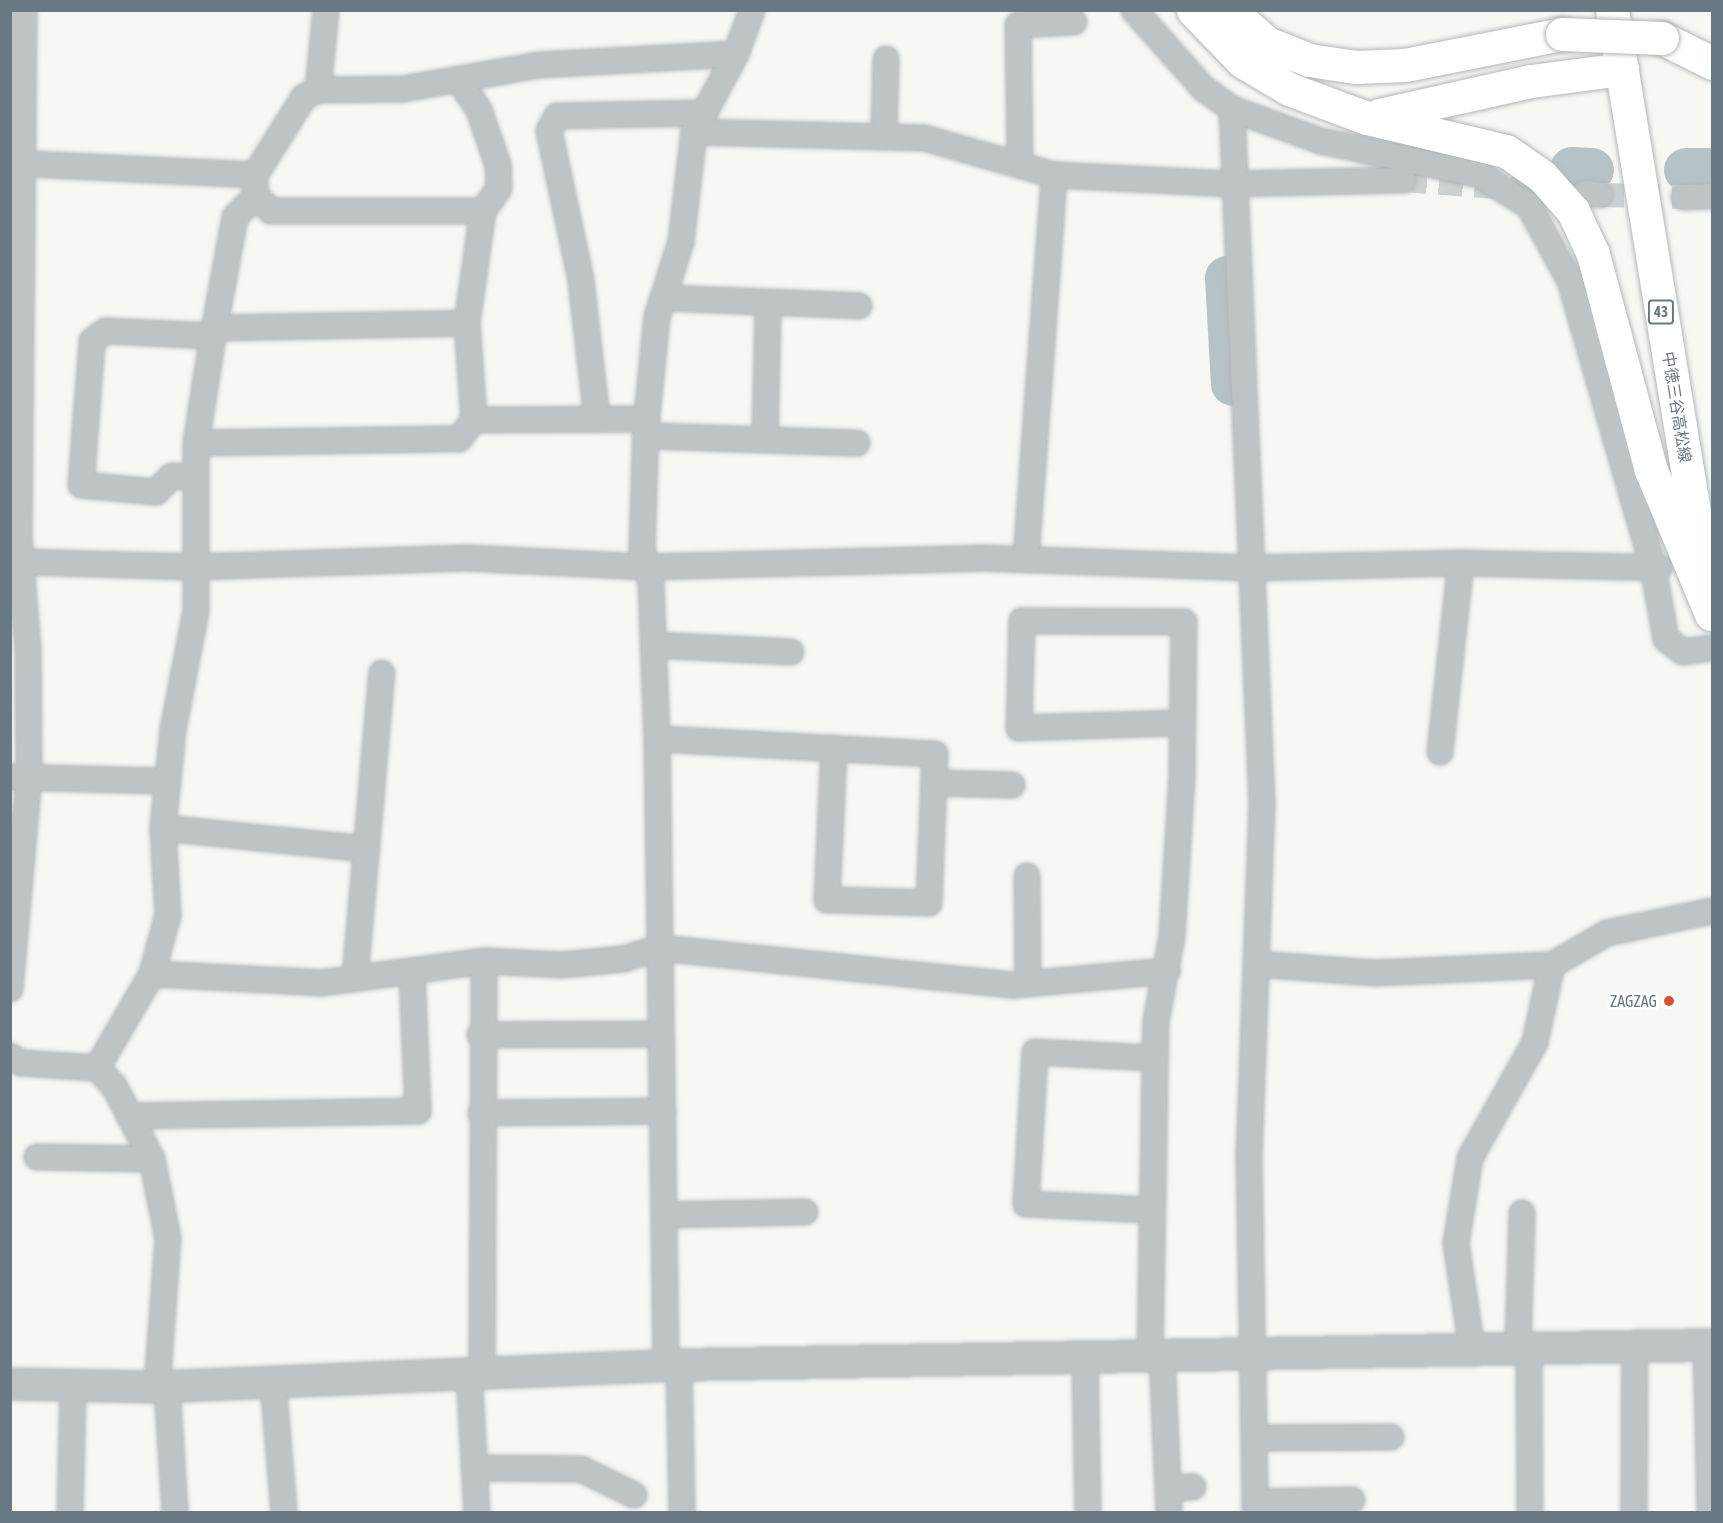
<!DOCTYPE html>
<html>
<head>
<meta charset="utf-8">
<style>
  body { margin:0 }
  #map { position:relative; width:1723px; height:1523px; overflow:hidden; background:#f7f7f4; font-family:"Asap Condensed","Noto Sans JP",sans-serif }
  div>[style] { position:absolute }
  .river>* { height:44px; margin:-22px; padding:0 22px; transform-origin:22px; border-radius:22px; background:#b6c3c6 }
  .minor-tunnel>* { height:24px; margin-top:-12px; transform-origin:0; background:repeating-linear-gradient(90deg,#ccd1d2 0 24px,transparent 0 36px) }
  .roads { filter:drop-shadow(0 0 2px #b2b7bb) drop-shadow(0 0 2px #b2b7bb) }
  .minor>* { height:24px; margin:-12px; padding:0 12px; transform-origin:12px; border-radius:12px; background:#bec3c6 }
  .tertiary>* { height:30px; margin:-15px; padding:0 15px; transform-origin:15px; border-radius:15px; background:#bec3c6 }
  .primary>* { height:33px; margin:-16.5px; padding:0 16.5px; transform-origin:16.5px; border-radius:16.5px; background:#fff }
  .motorway>* { height:33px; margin:-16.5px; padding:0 16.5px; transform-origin:16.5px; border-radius:16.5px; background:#fff }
  .bridges { filter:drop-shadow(0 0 2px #b2b6b9) drop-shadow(0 0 2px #b2b6b9) }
  .motorway-bridge>* { height:33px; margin:-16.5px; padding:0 16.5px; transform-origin:16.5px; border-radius:16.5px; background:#fff }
  .dots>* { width:16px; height:16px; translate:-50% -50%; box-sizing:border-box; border:3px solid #fff; border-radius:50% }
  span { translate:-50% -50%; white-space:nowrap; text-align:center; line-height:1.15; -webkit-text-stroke:6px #fff; paint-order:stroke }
  .shield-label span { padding:2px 4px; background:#fff; border:2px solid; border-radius:4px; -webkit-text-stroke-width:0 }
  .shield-label { font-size:15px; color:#687984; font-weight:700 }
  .street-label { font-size:16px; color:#687984 }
  .poi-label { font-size:16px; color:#687984 }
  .right { translate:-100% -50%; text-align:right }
  .frame { position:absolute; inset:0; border:12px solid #687984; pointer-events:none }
</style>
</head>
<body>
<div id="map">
  <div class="river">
    <div style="left:1572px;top:169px;width:20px;rotate:3deg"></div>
    <div style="left:1686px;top:170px;width:26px"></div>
    <div style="left:1227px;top:278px;width:106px;rotate:86.8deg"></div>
  </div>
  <div class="minor-tunnel">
    <div style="left:1403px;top:180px;width:160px;rotate:4.3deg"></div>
    <div style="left:1600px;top:195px;width:84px;rotate:1.4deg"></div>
  </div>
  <div class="roads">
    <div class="minor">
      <div style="left:1134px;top:10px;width:104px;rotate:48.5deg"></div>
      <div style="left:1203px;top:88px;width:36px;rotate:36deg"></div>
      <div style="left:1232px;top:109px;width:95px;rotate:19.8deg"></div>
      <div style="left:1321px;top:141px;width:163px;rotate:12.1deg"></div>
      <div style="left:1480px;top:175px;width:58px;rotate:32.3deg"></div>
      <div style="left:1529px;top:206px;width:85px;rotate:61.3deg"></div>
      <div style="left:1570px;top:281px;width:298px;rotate:73.8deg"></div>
      <div style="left:1653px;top:567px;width:73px;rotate:79.8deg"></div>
      <div style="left:1666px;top:639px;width:21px;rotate:37deg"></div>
      <div style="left:1683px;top:652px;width:29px;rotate:-8deg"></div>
      <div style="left:318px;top:90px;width:80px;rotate:-84.3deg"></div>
      <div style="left:1232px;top:109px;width:696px;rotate:87.53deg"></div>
      <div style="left:1262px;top:804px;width:349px;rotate:92.1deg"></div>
      <div style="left:1249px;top:1153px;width:359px;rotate:89deg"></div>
      <div style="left:694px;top:132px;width:230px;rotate:1.5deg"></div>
      <div style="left:924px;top:138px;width:135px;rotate:15.9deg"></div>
      <div style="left:1054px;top:175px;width:177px;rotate:2.9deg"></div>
      <div style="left:1231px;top:184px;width:172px;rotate:-1.3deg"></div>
      <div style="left:884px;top:137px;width:78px;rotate:-88.5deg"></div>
      <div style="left:10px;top:163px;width:245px;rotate:2.8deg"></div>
      <div style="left:255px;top:175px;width:92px;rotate:-57.9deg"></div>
      <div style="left:304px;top:97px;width:16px;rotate:-27deg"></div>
      <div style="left:318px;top:90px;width:85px;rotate:-0.7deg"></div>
      <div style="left:403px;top:89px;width:138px;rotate:-10deg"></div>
      <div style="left:539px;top:65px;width:197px;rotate:-3.2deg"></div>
      <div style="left:1020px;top:165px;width:140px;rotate:-90.8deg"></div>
      <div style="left:1018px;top:25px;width:56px;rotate:-3.1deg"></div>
      <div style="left:1586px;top:193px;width:14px;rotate:8deg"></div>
      <div style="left:256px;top:196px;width:21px;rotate:45deg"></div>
      <div style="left:271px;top:211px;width:212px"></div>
      <div style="left:483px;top:211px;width:28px;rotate:-55deg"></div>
      <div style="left:499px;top:188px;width:23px;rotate:-92deg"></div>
      <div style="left:498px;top:165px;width:58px;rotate:-109.1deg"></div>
      <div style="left:479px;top:110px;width:32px;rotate:-124deg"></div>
      <div style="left:1684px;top:197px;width:28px;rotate:-2deg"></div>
      <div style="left:663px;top:298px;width:196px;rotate:2.3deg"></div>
      <div style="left:215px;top:328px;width:252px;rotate:-1.1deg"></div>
      <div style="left:213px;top:336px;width:121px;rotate:-79.5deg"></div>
      <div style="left:235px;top:217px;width:30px;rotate:-45deg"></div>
      <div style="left:256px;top:196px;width:15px;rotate:-94deg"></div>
      <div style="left:597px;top:419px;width:140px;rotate:-96.6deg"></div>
      <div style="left:581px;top:280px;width:152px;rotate:-102.1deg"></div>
      <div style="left:549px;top:131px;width:17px;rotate:-62deg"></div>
      <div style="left:557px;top:116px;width:147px;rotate:-1.2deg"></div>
      <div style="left:474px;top:420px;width:97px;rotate:-94.1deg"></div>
      <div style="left:467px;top:323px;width:113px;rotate:-81.9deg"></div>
      <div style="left:646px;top:436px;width:211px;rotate:1.9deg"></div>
      <div style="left:765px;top:440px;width:137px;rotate:-88.7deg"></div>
      <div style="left:195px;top:477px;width:23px;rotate:-178deg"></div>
      <div style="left:172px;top:476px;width:23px;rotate:135deg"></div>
      <div style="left:156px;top:492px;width:75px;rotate:-174.7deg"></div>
      <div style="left:81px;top:485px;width:144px;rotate:-85.6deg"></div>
      <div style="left:92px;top:341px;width:17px;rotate:-36deg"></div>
      <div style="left:106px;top:331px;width:107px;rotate:2.7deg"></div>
      <div style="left:213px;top:336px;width:108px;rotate:99deg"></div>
      <div style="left:1026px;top:559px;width:385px;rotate:-85.8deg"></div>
      <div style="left:24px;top:562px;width:170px;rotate:1.7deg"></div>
      <div style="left:194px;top:567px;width:272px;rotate:-1.9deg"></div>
      <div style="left:466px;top:558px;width:180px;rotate:2.9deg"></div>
      <div style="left:646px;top:567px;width:335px;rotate:-1.5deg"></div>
      <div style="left:981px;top:558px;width:271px;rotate:2.1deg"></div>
      <div style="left:1252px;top:568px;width:209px;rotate:-1.4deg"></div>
      <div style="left:1461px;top:563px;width:198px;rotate:1.4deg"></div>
      <div style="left:654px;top:645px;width:137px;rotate:2.9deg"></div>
      <div style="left:657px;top:739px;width:278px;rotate:3.1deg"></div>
      <div style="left:935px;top:754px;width:149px;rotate:92.3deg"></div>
      <div style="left:929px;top:903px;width:102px;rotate:-178.3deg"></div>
      <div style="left:827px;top:900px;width:152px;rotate:-87.4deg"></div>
      <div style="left:1440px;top:752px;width:190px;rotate:-83.7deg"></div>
      <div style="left:10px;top:777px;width:158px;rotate:1.5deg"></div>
      <div style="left:934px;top:783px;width:78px;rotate:1.5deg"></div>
      <div style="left:163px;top:828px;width:205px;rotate:5.9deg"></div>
      <div style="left:1027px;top:876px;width:107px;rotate:89.5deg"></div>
      <div style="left:1256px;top:964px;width:119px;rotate:4.3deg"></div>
      <div style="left:1375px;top:973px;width:177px;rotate:-2.6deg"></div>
      <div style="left:152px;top:974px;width:61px;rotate:-74.8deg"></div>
      <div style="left:168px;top:915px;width:87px;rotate:-93.3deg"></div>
      <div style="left:163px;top:828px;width:99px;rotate:-84.2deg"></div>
      <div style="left:173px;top:730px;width:122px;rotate:-79.1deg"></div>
      <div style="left:196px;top:610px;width:167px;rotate:-90deg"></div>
      <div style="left:196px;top:443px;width:263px;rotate:-0.9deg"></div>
      <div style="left:459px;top:439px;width:24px;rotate:-52deg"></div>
      <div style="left:474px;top:420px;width:173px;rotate:-0.3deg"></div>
      <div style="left:355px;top:979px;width:307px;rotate:-85deg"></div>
      <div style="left:10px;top:989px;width:212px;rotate:-84.9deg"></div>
      <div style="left:29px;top:778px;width:128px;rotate:-90.4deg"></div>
      <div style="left:28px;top:650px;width:112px;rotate:-94.6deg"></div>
      <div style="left:19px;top:538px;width:528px;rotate:-89.46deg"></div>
      <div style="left:480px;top:1035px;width:181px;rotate:-0.3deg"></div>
      <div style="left:10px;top:1056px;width:13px;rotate:32deg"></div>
      <div style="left:21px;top:1063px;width:76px;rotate:3.8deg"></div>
      <div style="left:97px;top:1068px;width:25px;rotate:47deg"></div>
      <div style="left:114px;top:1086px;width:82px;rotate:62.5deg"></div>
      <div style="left:152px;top:1159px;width:81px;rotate:78.6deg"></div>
      <div style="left:168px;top:1238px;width:149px;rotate:94.2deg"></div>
      <div style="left:97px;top:1068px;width:109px;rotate:-59.7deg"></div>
      <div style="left:152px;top:974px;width:169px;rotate:3deg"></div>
      <div style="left:321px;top:983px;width:164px;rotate:-7.7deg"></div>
      <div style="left:484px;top:961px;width:78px;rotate:2.9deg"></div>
      <div style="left:562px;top:965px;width:61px;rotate:-5.6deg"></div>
      <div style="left:623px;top:959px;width:39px;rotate:-17deg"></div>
      <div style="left:660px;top:948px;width:356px;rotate:6deg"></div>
      <div style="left:1014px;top:985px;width:154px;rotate:-5.2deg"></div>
      <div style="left:481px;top:1113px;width:182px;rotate:-0.6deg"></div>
      <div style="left:129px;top:1116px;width:289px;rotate:-1deg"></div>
      <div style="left:418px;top:1111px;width:138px;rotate:-92.5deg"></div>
      <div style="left:37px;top:1157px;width:115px;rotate:1deg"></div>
      <div style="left:1150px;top:1210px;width:124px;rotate:-177.2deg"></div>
      <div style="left:1026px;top:1204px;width:152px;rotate:-86.6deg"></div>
      <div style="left:1035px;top:1052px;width:119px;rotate:2.9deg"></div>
      <div style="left:664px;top:1215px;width:141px;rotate:-1.2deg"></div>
      <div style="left:1706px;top:1345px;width:167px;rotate:88.6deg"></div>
      <div style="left:1529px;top:1347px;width:165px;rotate:89.7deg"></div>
      <div style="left:1518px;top:1348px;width:135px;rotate:-88.3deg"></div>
      <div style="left:1472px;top:1349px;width:107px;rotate:-98.6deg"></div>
      <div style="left:1456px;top:1243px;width:86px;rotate:-80.6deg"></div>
      <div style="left:1470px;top:1158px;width:133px;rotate:-60.7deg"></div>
      <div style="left:1535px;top:1042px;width:79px;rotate:-77.6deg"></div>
      <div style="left:1552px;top:965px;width:64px;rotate:-30.2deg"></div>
      <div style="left:1607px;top:933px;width:107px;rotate:-11.8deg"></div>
      <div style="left:1150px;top:1356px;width:335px;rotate:-89deg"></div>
      <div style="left:1156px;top:1021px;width:86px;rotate:-79.3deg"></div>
      <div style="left:1172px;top:936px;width:160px;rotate:-86.4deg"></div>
      <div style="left:1182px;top:776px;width:154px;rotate:-89.3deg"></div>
      <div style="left:1184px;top:622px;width:162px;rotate:-179.6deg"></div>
      <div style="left:1022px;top:621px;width:107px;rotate:91.6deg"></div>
      <div style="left:1019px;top:728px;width:163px;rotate:-1.8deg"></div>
      <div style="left:1162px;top:1356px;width:156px;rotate:87.4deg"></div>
      <div style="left:1085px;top:1358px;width:154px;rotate:88.9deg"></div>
      <div style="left:666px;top:1365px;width:626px;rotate:-90.82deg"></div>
      <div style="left:657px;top:739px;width:156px;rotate:-92.2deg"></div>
      <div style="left:651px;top:583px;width:34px;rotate:-105deg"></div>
      <div style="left:642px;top:550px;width:125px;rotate:-88.2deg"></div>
      <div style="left:646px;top:425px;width:109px;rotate:-84.2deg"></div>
      <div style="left:657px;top:317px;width:79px;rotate:-72.3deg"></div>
      <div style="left:681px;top:242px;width:111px;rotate:-83.3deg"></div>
      <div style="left:694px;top:132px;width:89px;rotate:-61.7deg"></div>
      <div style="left:736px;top:54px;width:47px;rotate:-70deg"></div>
      <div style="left:679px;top:1365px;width:147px;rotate:88.8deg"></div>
      <div style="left:469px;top:1371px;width:141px;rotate:86.8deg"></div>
      <div style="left:482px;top:1371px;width:410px;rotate:-89.7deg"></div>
      <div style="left:273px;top:1381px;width:131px;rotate:85.2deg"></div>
      <div style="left:167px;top:1387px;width:125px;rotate:86.3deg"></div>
      <div style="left:1254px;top:1438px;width:137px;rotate:-0.4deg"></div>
      <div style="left:474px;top:1468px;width:107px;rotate:0.5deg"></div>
      <div style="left:581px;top:1469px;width:59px;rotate:26.1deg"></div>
      <div style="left:1168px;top:1489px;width:25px;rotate:-5deg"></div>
      <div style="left:1255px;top:1502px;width:97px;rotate:-1.2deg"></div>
      <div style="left:70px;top:1512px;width:127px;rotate:-88.6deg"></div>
      <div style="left:1634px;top:1512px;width:167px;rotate:-89.7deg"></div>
    </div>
    <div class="tertiary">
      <div style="left:10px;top:1384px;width:147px;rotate:1.2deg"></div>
      <div style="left:157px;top:1387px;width:522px;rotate:-2.41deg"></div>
      <div style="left:679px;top:1365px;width:1033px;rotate:-1.11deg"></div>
    </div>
    <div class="primary">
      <div style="left:1612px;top:10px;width:583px;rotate:80.72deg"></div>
    </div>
    <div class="motorway">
      <div style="left:1193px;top:10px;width:71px;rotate:46.1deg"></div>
      <div style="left:1242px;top:61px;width:55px;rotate:30.8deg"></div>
      <div style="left:1289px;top:89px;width:83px;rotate:20.4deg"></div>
      <div style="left:1367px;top:118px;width:143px;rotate:13.4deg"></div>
      <div style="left:1506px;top:151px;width:44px;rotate:34.8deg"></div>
      <div style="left:1542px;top:176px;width:47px;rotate:48.5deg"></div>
      <div style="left:1573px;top:211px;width:47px;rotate:65.1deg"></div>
      <div style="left:1593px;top:254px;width:224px;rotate:75deg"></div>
      <div style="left:1651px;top:470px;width:156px;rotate:67.4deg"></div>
      <div style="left:1229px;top:10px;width:50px;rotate:41deg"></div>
      <div style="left:1267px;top:43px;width:45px;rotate:22deg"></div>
      <div style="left:1309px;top:60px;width:48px;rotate:8.5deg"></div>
      <div style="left:1356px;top:67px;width:49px;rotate:-2.3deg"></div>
      <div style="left:1405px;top:65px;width:160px;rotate:-11.2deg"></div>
      <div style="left:1662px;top:38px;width:56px;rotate:26.6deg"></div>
      <div style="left:1379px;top:115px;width:156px;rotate:-12.6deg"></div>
      <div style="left:1531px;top:81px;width:92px;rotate:-7.5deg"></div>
    </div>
  </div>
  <div class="bridges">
    <div class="motorway-bridge">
      <div style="left:1562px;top:34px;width:100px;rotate:2.3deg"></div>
    </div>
  </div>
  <div class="dots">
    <div style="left:1669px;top:1001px;background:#da4f32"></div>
  </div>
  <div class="shield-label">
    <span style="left:1661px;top:312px">43</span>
  </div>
  <div class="street-label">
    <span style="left:1677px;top:407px;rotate:81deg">中徳三谷高松線</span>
  </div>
  <div class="poi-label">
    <span class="right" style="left:1657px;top:1001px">ZAGZAG</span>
  </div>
  <div class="frame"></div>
</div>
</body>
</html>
